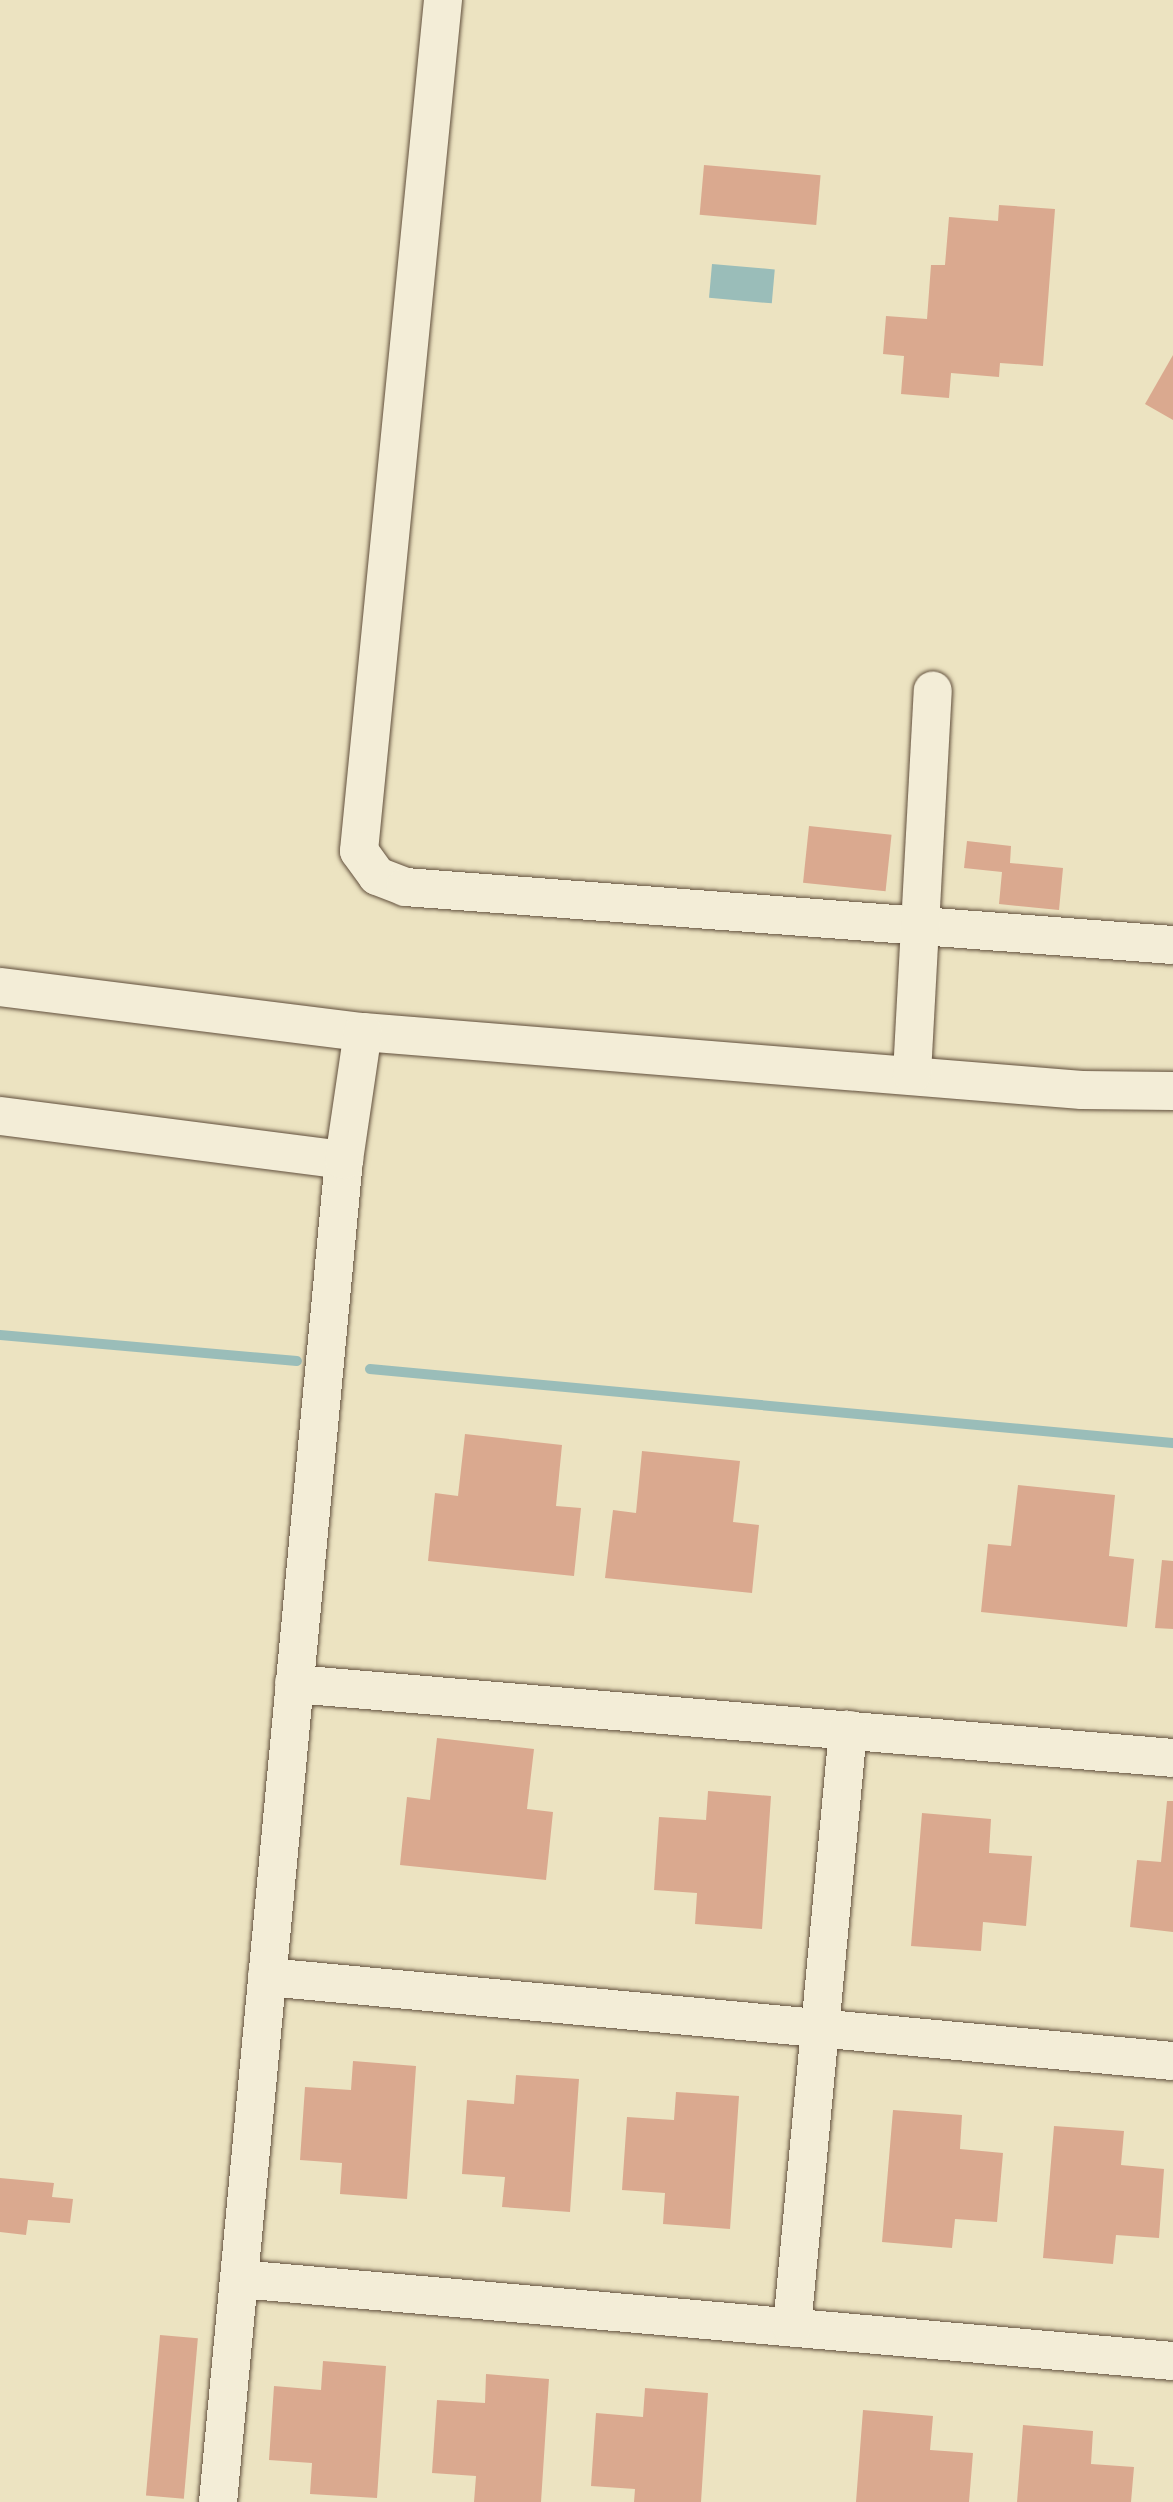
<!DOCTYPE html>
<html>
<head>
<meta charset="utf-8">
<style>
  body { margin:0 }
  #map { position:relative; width:1173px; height:2502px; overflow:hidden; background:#ece3c1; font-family:Cardo,serif }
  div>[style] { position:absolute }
  .water>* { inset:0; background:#9abdb9; transform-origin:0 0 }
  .stream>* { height:10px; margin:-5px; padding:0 5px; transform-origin:5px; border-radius:5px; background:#9abdb9 }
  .building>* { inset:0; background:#daa98f; transform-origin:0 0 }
  .roads { filter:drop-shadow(0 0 2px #614f3c) drop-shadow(0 0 2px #614f3c) }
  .minor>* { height:38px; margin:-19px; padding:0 19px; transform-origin:19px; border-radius:19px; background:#f3edd7 }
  span { translate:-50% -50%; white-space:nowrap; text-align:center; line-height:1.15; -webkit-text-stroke:7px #f3edd7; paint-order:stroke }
</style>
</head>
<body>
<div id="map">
  <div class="water">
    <div style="left:712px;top:264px;width:63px;height:34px;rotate:5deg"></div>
  </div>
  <div class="stream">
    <div style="left:0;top:1335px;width:298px;rotate:5deg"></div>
    <div style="left:370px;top:1369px;width:806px;rotate:5.27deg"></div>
  </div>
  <div class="building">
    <div style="left:704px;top:165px;width:117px;height:50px;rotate:5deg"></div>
    <div style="clip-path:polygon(999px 205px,1055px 209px,1043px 366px,1000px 363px,999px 377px,951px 373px,949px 398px,901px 394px,904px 356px,883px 354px,886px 316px,927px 319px,931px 265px,945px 265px,949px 217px,998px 221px)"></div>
    <div style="clip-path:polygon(1173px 355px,1173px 420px,1145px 404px)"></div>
    <div style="left:809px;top:826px;width:83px;height:57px;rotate:6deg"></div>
    <div style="clip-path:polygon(967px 841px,1011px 846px,1010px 863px,1063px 868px,1059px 910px,999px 904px,1002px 872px,964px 868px)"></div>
    <div style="clip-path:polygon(465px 1434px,562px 1445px,556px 1506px,581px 1508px,574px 1576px,428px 1561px,435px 1493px,458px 1496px)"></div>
    <div style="clip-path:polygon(642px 1451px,740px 1461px,733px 1522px,759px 1525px,752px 1593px,605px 1578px,613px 1510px,636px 1513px)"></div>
    <div style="clip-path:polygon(1018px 1485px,1115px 1495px,1109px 1556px,1134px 1559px,1127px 1627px,981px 1612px,988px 1544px,1011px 1546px)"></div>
    <div style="clip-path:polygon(1162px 1560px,1173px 1561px,1173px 1629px,1155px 1628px)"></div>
    <div style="clip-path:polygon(437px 1738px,534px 1749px,527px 1809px,553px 1812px,546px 1880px,400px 1865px,407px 1797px,430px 1800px)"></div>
    <div style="clip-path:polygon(708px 1791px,771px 1796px,762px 1929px,695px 1924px,697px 1893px,654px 1890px,659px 1817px,706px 1820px)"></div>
    <div style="clip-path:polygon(1167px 1801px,1173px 1801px,1173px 1932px,1130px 1927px,1137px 1860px,1161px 1862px)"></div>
    <div style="clip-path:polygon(922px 1813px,991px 1819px,989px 1853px,1032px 1856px,1026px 1926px,983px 1922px,981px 1951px,911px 1946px)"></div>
    <div style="clip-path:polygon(353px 2061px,416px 2066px,407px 2199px,340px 2194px,342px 2163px,300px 2160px,305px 2087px,351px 2090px)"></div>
    <div style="clip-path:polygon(516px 2075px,579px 2079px,570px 2212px,502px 2207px,505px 2177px,462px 2174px,467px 2100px,514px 2104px)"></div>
    <div style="clip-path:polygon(676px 2092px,739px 2096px,730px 2229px,663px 2224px,665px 2193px,622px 2190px,627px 2117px,674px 2120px)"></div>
    <div style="clip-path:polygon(893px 2110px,962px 2115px,960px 2149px,1003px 2153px,997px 2222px,955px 2219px,952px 2248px,882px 2242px)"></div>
    <div style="clip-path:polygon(1054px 2126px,1124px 2131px,1121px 2165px,1164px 2169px,1159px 2238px,1116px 2235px,1113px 2264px,1043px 2258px)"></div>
    <div style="clip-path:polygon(0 2178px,54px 2183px,52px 2197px,73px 2199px,70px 2223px,28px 2220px,26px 2235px,0 2232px)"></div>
    <div style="left:160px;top:2335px;width:38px;height:161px;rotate:5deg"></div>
    <div style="clip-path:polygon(323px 2361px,386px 2366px,377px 2498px,310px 2494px,312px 2463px,269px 2460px,274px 2386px,321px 2390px)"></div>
    <div style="clip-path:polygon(486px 2374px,549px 2379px,541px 2502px,474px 2502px,476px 2476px,432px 2473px,437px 2400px,485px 2403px)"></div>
    <div style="clip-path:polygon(645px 2388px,708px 2393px,701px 2502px,634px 2502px,635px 2489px,591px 2486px,596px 2413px,643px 2417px)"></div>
    <div style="clip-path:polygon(863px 2410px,933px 2416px,930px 2450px,973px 2453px,969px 2502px,856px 2502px)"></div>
    <div style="clip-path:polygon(1023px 2425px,1093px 2431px,1091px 2464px,1134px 2467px,1131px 2502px,1017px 2502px)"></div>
  </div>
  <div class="roads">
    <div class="minor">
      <div style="left:443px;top:0;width:855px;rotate:95.64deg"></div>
      <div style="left:359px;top:851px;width:31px;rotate:54deg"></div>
      <div style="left:377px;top:876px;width:30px;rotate:21deg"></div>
      <div style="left:405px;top:887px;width:770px;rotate:4.32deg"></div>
      <div style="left:0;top:987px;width:366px;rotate:7.1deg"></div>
      <div style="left:363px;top:1032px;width:721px;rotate:4.61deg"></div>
      <div style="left:1082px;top:1090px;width:91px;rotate:0.6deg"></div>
      <div style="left:912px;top:1074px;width:384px;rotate:-86.9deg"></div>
      <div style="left:0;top:1116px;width:347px;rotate:7.3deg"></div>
      <div style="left:294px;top:1684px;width:882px;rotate:4.81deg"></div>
      <div style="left:267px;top:1977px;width:910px;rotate:5.3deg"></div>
      <div style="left:239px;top:2279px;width:938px;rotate:5.02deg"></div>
      <div style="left:792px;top:2327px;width:600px;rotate:-84.64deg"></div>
      <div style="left:218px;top:2502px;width:1348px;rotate:-84.64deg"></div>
      <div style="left:344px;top:1160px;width:129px;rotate:-81.6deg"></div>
    </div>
  </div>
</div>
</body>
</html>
